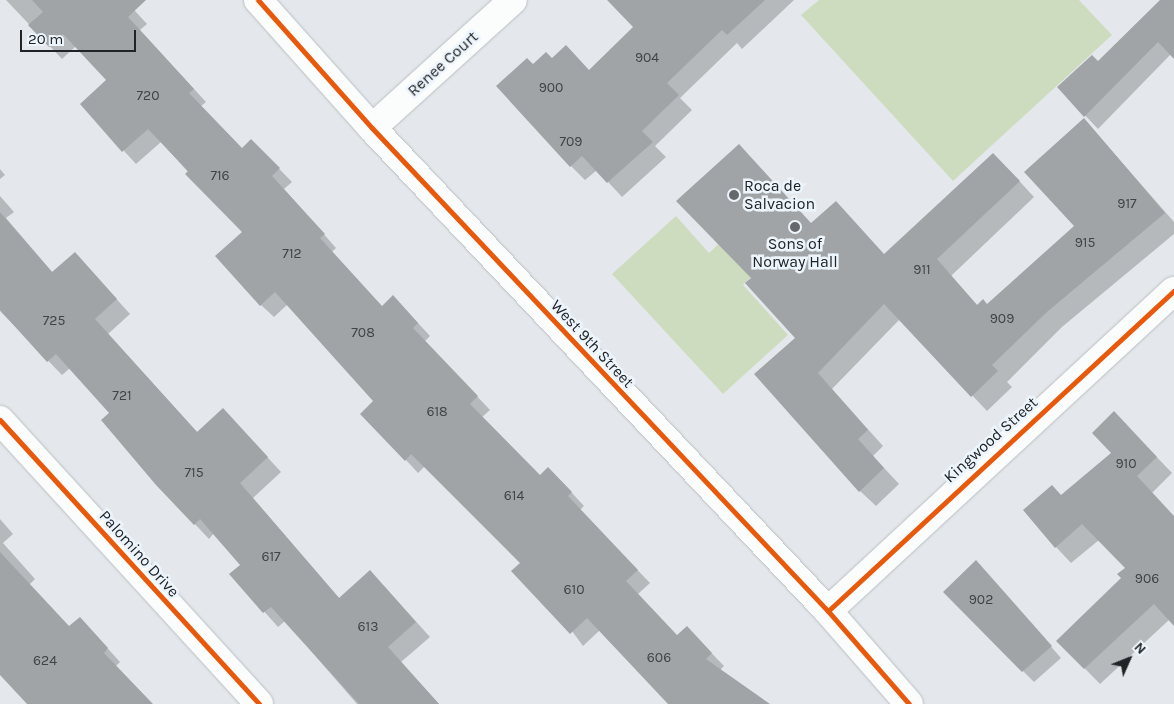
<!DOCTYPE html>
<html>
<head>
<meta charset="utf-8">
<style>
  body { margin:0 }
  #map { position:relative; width:1174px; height:704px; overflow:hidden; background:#e4e8ec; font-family:Karla,sans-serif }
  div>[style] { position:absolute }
  .green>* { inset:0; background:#cddcbe }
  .shadow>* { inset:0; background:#0003 }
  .building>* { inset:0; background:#a1a4a7 }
  .roads { filter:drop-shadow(0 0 1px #bbbec1) drop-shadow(0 0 1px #bbbec1) }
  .street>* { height:28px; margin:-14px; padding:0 14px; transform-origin:14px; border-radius:14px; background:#fbfcfc }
  .secondary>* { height:28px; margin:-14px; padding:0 14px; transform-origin:14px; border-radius:14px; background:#fbfcfc }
  .cycleway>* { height:5px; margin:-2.5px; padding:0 2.5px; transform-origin:2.5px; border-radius:2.5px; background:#e8590c }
  .dots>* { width:14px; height:14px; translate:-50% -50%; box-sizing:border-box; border:2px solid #edf5fc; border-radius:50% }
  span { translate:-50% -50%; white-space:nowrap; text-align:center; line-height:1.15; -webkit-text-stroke:5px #edf5fc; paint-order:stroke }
  .number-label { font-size:14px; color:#414447 }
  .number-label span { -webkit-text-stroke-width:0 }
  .street-label { font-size:16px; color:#212427 }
  .poi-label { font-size:16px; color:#212427 }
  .left { translate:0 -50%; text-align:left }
  .north { position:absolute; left:1104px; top:634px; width:50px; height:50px; -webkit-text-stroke:4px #edf5fc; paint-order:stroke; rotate:46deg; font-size:14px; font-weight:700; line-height:20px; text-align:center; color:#212427 }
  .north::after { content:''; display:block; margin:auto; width:18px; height:22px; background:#212427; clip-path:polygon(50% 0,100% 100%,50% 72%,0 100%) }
  .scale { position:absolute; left:20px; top:30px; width:116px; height:22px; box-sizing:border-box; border:2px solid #212427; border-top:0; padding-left:6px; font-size:15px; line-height:18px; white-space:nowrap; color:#212427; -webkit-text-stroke:4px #edf5fc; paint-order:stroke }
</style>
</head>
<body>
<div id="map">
  <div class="green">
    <div style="clip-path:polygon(819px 0,1079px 0,1112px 35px,953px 181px,801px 15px)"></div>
    <div style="clip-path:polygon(676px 216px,709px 253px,727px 236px,758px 270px,743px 285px,788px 335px,723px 394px,612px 274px)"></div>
  </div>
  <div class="shadow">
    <div style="clip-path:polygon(6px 0,125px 0,147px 24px,140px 30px,206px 102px,201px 106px,242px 149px,251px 140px,292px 182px,284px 189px,336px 248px,332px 252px,382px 307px,406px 310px,430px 336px,425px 341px,490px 410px,482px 417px,540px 477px,561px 481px,584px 506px,580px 510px,650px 583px,638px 594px,677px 636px,699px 640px,724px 666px,720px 670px,767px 704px,670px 704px,600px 630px,583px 646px,522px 563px,425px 466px,418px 473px,406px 460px,375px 401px,288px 304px,274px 317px,261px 305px,243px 233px,161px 142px,136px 164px,81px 104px,108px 80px,76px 46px,62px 59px)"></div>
    <div style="clip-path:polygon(610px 0,794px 0,742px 49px,737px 43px,680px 98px,692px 110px,655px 146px,666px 157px,622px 197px,597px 170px,585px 180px,571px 166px,533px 66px,552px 60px,589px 71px,635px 27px)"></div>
    <div style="clip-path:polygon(1162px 0,1174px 0,1174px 57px,1171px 54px,1098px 129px,1058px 87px,1098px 63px)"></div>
    <div style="clip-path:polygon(1084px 119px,1174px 222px,1174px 234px,1062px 327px,1007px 382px,1012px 387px,987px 411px,900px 319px,832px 389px,883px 446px,873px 456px,899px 484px,876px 506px,860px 491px,796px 338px,812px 224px,885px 255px,1009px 170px,1034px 197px,951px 276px,978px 306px,987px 306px,1076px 226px)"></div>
    <div style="clip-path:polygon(0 169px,5px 175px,0 179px)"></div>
    <div style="clip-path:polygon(0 196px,14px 212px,6px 218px,53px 273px,75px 253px,130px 314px,108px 334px,198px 433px,237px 424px,281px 472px,253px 498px,340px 599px,384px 586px,430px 637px,401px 662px,439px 704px,357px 704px,285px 621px,278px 627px,231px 574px,241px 565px,214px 533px,209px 539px,157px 484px,110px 413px,70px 368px,62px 375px,0 311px)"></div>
    <div style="clip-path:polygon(1130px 429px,1172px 473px,1152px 493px,1174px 517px,1174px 624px,1170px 619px,1100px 684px,1058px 641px,1123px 579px,1126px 568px,1099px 540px,1071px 563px,1056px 547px,1061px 496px,1112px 453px)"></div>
    <div style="clip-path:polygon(0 519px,13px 534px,3px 543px,35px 579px,29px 585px,69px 628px,92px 631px,120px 662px,116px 666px,152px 704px,28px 704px,0 673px)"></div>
    <div style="clip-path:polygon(976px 561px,1061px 658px,1034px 682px,944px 592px)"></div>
  </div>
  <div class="building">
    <div style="clip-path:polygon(32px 0,146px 0,128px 17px,194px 89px,189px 93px,242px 148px,251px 139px,280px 168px,272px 176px,325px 234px,320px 238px,382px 306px,393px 295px,418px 323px,413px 328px,478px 396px,470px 404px,540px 475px,548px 467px,572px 492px,568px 496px,638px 570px,626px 581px,677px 635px,687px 626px,712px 653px,706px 659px,770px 704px,668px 704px,587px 618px,570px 634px,511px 571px,520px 563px,411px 454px,405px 461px,360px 414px,373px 401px,275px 292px,260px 306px,215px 256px,242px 232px,185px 174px,188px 171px,148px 129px,122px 152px,80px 104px,106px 80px,63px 34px,49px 47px,28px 25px,43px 12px)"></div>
    <div style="clip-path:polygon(607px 0,765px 0,727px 35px,722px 30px,667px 83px,679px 95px,642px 131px,653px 142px,607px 183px,582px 156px,570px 167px,496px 86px,527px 58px,533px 64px,546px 52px,552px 58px,566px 45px,589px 70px,633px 27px)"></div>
    <div style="clip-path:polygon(1160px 0,1174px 0,1174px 59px,1158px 42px,1084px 117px,1057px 87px,1092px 55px,1098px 61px)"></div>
    <div style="clip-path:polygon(1084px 118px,1165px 213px,1047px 312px,992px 365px,998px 371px,971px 397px,884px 304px,818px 373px,868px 430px,858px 439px,884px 468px,859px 492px,754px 374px,795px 338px,745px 283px,751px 278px,676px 201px,739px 144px,811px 223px,836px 201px,884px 254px,993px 153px,1020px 181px,937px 259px,977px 305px,983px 299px,987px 304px,1074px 226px,1024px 172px)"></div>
    <div style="clip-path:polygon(0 212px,52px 272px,75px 252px,117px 299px,95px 319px,197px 432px,223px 408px,268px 457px,240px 483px,339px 598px,370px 570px,416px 622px,388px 647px,439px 704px,359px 704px,271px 607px,263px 613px,229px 574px,240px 565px,200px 519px,194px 525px,156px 485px,101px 420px,109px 413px,56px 354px,47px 362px,0 310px)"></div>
    <div style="clip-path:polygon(1114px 411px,1157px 457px,1137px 476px,1174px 516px,1174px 626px,1154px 604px,1084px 669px,1056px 641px,1121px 578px,1117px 574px,1125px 568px,1082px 524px,1055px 548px,1023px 510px,1052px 485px,1061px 495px,1111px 453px,1092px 433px)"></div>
    <div style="clip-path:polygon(0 552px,69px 626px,80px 617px,108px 648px,104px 653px,153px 704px,27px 704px,0 675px)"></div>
    <div style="clip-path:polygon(976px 560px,1052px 646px,1022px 672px,943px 592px)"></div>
  </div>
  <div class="roads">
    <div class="street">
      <div style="left:372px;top:128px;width:190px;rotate:-42.2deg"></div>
      <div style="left:0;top:420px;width:384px;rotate:47.6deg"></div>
      <div style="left:828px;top:611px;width:471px;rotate:-42.8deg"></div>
    </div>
    <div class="secondary">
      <div style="left:258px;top:0;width:171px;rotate:48.3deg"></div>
      <div style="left:372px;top:128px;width:664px;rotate:46.65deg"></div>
      <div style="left:828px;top:611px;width:123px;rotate:48.9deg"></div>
    </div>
  </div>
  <div class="cycleway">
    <div style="left:258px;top:0;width:171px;rotate:48.3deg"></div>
    <div style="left:372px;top:128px;width:664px;rotate:46.65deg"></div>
    <div style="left:828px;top:611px;width:123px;rotate:48.9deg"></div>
    <div style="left:0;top:420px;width:384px;rotate:47.6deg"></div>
    <div style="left:828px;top:611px;width:471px;rotate:-42.8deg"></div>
  </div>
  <div class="dots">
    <div style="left:734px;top:195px;background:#65696c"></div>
    <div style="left:795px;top:227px;background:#65696c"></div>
  </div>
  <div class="number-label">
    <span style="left:647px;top:58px">904</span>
    <span style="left:551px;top:88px">900</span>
    <span style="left:148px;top:96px">720</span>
    <span style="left:571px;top:142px">709</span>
    <span style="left:220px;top:176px">716</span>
    <span style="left:1127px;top:204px">917</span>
    <span style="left:1085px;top:243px">915</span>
    <span style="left:292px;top:254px">712</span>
    <span style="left:922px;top:270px">911</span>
    <span style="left:1002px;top:319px">909</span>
    <span style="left:54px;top:321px">725</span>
    <span style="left:363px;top:333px">708</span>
    <span style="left:122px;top:396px">721</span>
    <span style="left:437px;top:412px">618</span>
    <span style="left:1126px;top:464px">910</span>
    <span style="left:194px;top:473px">715</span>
    <span style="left:514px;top:496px">614</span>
    <span style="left:271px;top:557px">617</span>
    <span style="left:1147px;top:579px">906</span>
    <span style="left:574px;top:590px">610</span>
    <span style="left:981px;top:600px">902</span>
    <span style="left:368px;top:627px">613</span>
    <span style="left:659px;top:658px">606</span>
    <span style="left:45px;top:661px">624</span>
  </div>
  <div class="street-label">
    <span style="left:443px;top:64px;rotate:-42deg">Renee Court</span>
    <span style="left:592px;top:344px;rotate:47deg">West 9th Street</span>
    <span style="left:991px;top:440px;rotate:-42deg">Kingwood Street</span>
    <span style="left:139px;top:554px;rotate:48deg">Palomino Drive</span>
  </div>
  <div class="poi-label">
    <span class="left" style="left:744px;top:195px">Roca de<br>Salvacion</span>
    <span style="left:795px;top:253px">Sons of<br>Norway Hall</span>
  </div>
  <div class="north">N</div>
  <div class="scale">20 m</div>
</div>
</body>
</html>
